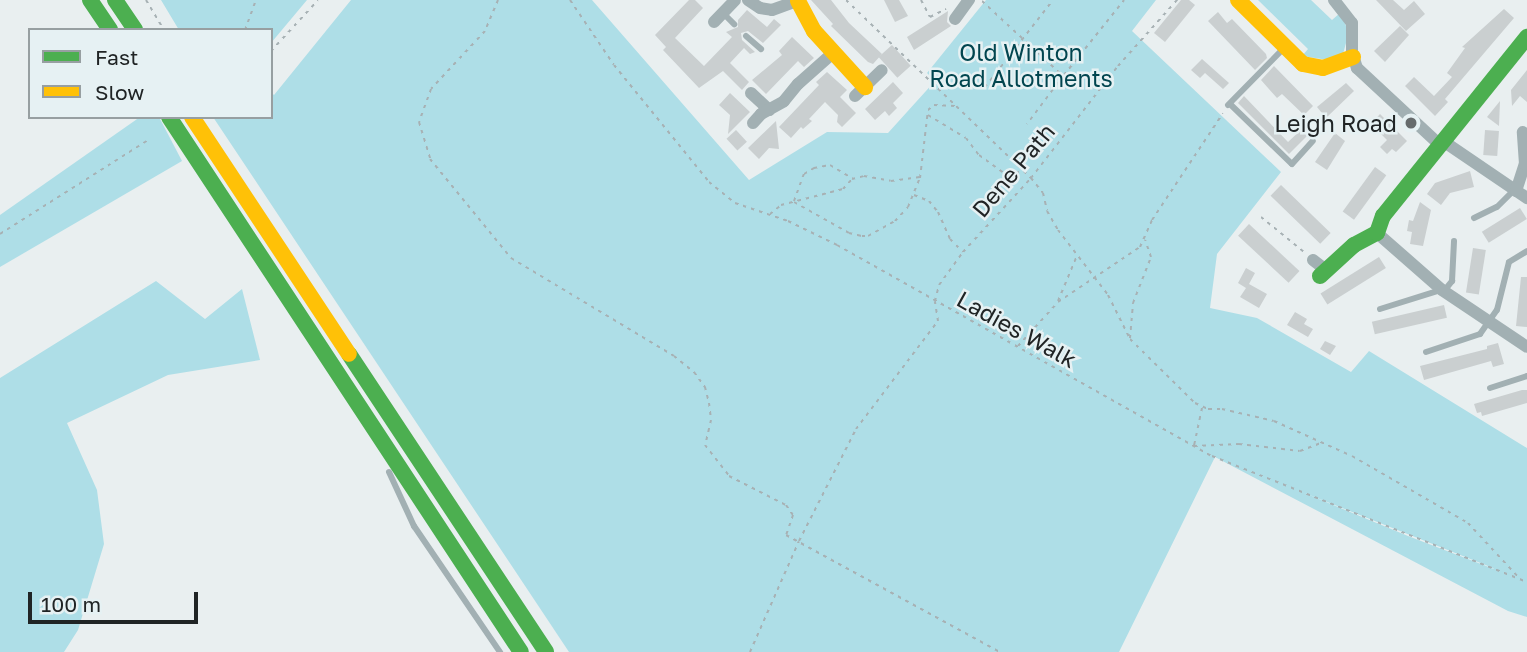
<!DOCTYPE html>
<html>
<head>
<meta charset="utf-8">
<style>
  body { margin:0 }
  #map { position:relative; width:1527px; height:652px; overflow:hidden; background:#e9eff0; font-family:"Golos Text",sans-serif }
  div>[style] { position:absolute }
  .green>* { inset:0; background:#aedee7 }
  .building>* { inset:0; background:#cacfd0; transform-origin:0 0 }
  .path>* { height:2px; margin-top:-1px; transform-origin:0; background:repeating-linear-gradient(90deg,#a7b1b4 0 3.5px,transparent 0 8.5px) }
  .lane>* { height:6px; margin:-3px; padding:0 3px; transform-origin:3px; border-radius:3px; background:#a2b0b3 }
  .street>* { height:12px; margin:-6px; padding:0 6px; transform-origin:6px; border-radius:6px; background:#a2b0b3 }
  .fast>* { height:16px; margin:-8px; padding:0 8px; transform-origin:8px; border-radius:8px; background:#4caf50 }
  .slow>* { height:16px; margin:-8px; padding:0 8px; transform-origin:8px; border-radius:8px; background:#ffc107 }
  .dots>* { width:19px; height:19px; translate:-50% -50%; box-sizing:border-box; border:4px solid #e6f1f3; border-radius:50% }
  span { translate:-50% -50%; white-space:nowrap; text-align:center; line-height:1.15; -webkit-text-stroke:5px #e6f1f3; paint-order:stroke }
  .park-label { font-size:23px; color:#01454f }
  .poi-label { font-size:23px; color:#202425 }
  .right { translate:-100% -50%; text-align:right }
  .street-label { font-size:23px; color:#202425 }
  .legend { position:absolute; left:28px; top:28px; width:245px; height:91px; box-sizing:border-box; background:#e6f1f3; border:2px solid #979fa1; margin:0; padding:9px 12px; list-style:none; font-size:21px; color:#202425 }
  .legend li { display:flex; align-items:center; gap:14px; height:35px }
  .legend b { width:35px; border:2px solid #979fa1 }
  .scale { position:absolute; left:28px; top:592px; width:170px; height:32px; box-sizing:border-box; border:4px solid #202425; border-top:0; padding-left:9px; font-size:21px; line-height:24px; white-space:nowrap; color:#202425; -webkit-text-stroke:5px #e6f1f3; paint-order:stroke }
</style>
</head>
<body>
<div id="map">
  <div class="green">
    <div style="clip-path:polygon(161px 0,307px 0,271px 43px,271px 30px,179px 30px)"></div>
    <div style="clip-path:polygon(evenodd,351px 0,592px 0,749px 180px,827px 132px,888px 133px,935px 81px,927px 73px,986px 0,1156px 0,1132px 31px,1281px 172px,1217px 254px,1210px 308px,1257px 318px,1351px 372px,1369px 351px,1527px 448px,1527px 617px,1508px 611px,1215px 457px,1119px 652px,569px 652px,213px 117px,271px 117px,271px 92px,274px 95px,351px 0,1302px 492px,1493px 568px,1494px 569px,1408px 536px,1302px 492px)"></div>
    <div style="clip-path:polygon(1258px 0,1311px 0,1332px 20px,1340px 13px,1349px 32px,1343px 54px,1335px 61px,1302px 56px,1308px 49px)"></div>
    <div style="clip-path:polygon(140px 117px,159px 117px,182px 161px,0 267px,0 215px)"></div>
    <div style="clip-path:polygon(156px 281px,205px 319px,242px 289px,260px 360px,168px 375px,67px 423px,97px 490px,104px 544px,78px 630px,64px 652px,0 652px,0 378px)"></div>
  </div>
  <div class="building">
    <div style="clip-path:polygon(689px 0,695px 0,703px 8px,675px 38px,704px 66px,732px 37px,726px 32px,738px 27px,738px 20px,747px 10px,767px 27px,774px 19px,781px 25px,763px 43px,748px 31px,741px 33px,742px 40px,755px 52px,750px 54px,744px 48px,730px 63px,749px 82px,742px 90px,723px 71px,699px 88px,663px 50px,666px 47px,655px 35px)"></div>
    <div style="clip-path:polygon(811px 0,831px 0,849px 23px,882px 54px,873px 64px,868px 62px,831px 26px,833px 24px)"></div>
    <div style="clip-path:polygon(884px 0,899px 0,908px 16px,895px 22px)"></div>
    <div style="clip-path:polygon(1181px 0,1189px 0,1195px 5px,1165px 42px,1154px 33px)"></div>
    <div style="clip-path:polygon(1376px 0,1393px 0,1404px 10px,1414px 1px,1425px 14px,1406px 31px)"></div>
    <div style="clip-path:polygon(1504px 9px,1514px 18px,1445px 99px,1448px 102px,1435px 116px,1405px 86px,1414px 77px,1434px 96px,1452px 77px,1447px 73px,1465px 48px,1462px 47px)"></div>
    <div style="clip-path:polygon(948px 11px,947px 22px,951px 26px,914px 50px,907px 37px)"></div>
    <div style="clip-path:polygon(1218px 12px,1227px 23px,1232px 19px,1266px 54px,1267px 58px,1255px 70px,1208px 21px)"></div>
    <div style="clip-path:polygon(1400px 26px,1409px 35px,1385px 62px,1374px 51px)"></div>
    <div style="clip-path:polygon(792px 37px,814px 58px,804px 67px,798px 61px,766px 94px,752px 80px,782px 55px,779px 51px)"></div>
    <div style="left:892px;top:45px;width:28px;height:18px;rotate:48deg"></div>
    <div style="clip-path:polygon(1202px 59px,1229px 83px,1223px 89px,1205px 73px,1200px 78px,1191px 70px)"></div>
    <div style="clip-path:polygon(1274px 66px,1313px 106px,1304px 115px,1282px 94px,1277px 98px,1261px 80px)"></div>
    <div style="clip-path:polygon(1527px 70px,1527px 102px,1520px 96px,1512px 106px,1511px 90px)"></div>
    <div style="clip-path:polygon(827px 72px,847px 90px,840px 97px,856px 113px,842px 127px,837px 122px,838px 115px,825px 102px,809px 119px,812px 121px,803px 129px,801px 127px,791px 138px,779px 127px,819px 85px,816px 82px)"></div>
    <div style="clip-path:polygon(893px 82px,903px 93px,893px 103px,897px 108px,889px 116px,885px 111px,875px 120px,865px 109px)"></div>
    <div style="clip-path:polygon(1346px 83px,1354px 91px,1326px 118px,1317px 107px)"></div>
    <div style="clip-path:polygon(730px 93px,750px 112px,728px 134px,730px 115px,719px 105px)"></div>
    <div style="clip-path:polygon(1244px 96px,1288px 142px,1303px 128px,1309px 134px,1289px 154px,1238px 103px)"></div>
    <div style="clip-path:polygon(1500px 101px,1499px 126px,1487px 117px)"></div>
    <div style="clip-path:polygon(1380px 114px,1407px 141px,1396px 152px,1392px 149px,1387px 154px,1380px 147px,1387px 140px,1371px 124px)"></div>
    <div style="clip-path:polygon(776px 121px,779px 149px,769px 148px,759px 159px,748px 148px)"></div>
    <div style="left:736px;top:130px;width:16px;height:13px;rotate:47deg"></div>
    <div style="left:1485px;top:130px;width:14px;height:25px;rotate:4deg"></div>
    <div style="clip-path:polygon(1335px 133px,1345px 141px,1327px 170px,1315px 162px)"></div>
    <div style="left:1375px;top:167px;width:14px;height:55px;rotate:36deg"></div>
    <div style="clip-path:polygon(1470px 171px,1474px 187px,1450px 193px,1441px 205px,1427px 194px,1435px 183px)"></div>
    <div style="left:1281px;top:185px;width:69px;height:15px;rotate:44deg"></div>
    <div style="clip-path:polygon(1420px 202px,1431px 210px,1423px 246px,1410px 244px,1412px 232px,1407px 231px,1409px 220px,1413px 221px)"></div>
    <div style="left:1520px;top:208px;width:13px;height:45px;rotate:58deg"></div>
    <div style="left:1249px;top:224px;width:69px;height:16px;rotate:43deg"></div>
    <div style="left:1473px;top:248px;width:13px;height:45px;rotate:9deg"></div>
    <div style="left:1379px;top:257px;width:13px;height:69px;rotate:58deg"></div>
    <div style="clip-path:polygon(1246px 268px,1255px 273px,1249px 284px,1267px 294px,1259px 308px,1240px 297px,1246px 288px,1238px 283px)"></div>
    <div style="clip-path:polygon(1521px 277px,1527px 277px,1527px 327px,1516px 326px)"></div>
    <div style="left:1444px;top:305px;width:13px;height:74px;rotate:77deg"></div>
    <div style="clip-path:polygon(1295px 312px,1307px 319px,1304px 324px,1313px 329px,1308px 337px,1287px 325px)"></div>
    <div style="clip-path:polygon(1325px 341px,1336px 346px,1330px 355px,1320px 349px)"></div>
    <div style="clip-path:polygon(1498px 343px,1504px 364px,1493px 367px,1491px 361px,1424px 380px,1420px 366px,1487px 349px,1487px 346px)"></div>
    <div style="clip-path:polygon(1522px 390px,1527px 390px,1527px 403px,1482px 416px,1481px 412px,1477px 413px,1474px 404px)"></div>
  </div>
  <div class="path">
    <div style="left:146px;top:0;width:35px;rotate:59deg"></div>
    <div style="left:498px;top:0;width:34px;rotate:113deg"></div>
    <div style="left:485px;top:31px;width:79px;rotate:133deg"></div>
    <div style="left:431px;top:89px;width:35px;rotate:110deg"></div>
    <div style="left:419px;top:122px;width:39px;rotate:73deg"></div>
    <div style="left:430px;top:159px;width:128px;rotate:50.7deg"></div>
    <div style="left:511px;top:258px;width:190px;rotate:31deg"></div>
    <div style="left:674px;top:356px;width:26px;rotate:39deg"></div>
    <div style="left:694px;top:372px;width:19px;rotate:54deg"></div>
    <div style="left:705px;top:387px;width:16px;rotate:76deg"></div>
    <div style="left:709px;top:403px;width:17px;rotate:83deg"></div>
    <div style="left:711px;top:420px;width:26px;rotate:103deg"></div>
    <div style="left:705px;top:445px;width:39px;rotate:52deg"></div>
    <div style="left:729px;top:476px;width:64px;rotate:27deg"></div>
    <div style="left:786px;top:505px;width:12px;rotate:55deg"></div>
    <div style="left:793px;top:515px;width:21px;rotate:109deg"></div>
    <div style="left:786px;top:535px;width:244px;rotate:28.7deg"></div>
    <div style="left:570px;top:0;width:78px;rotate:55.9deg"></div>
    <div style="left:614px;top:65px;width:151px;rotate:50.9deg"></div>
    <div style="left:709px;top:182px;width:33px;rotate:39deg"></div>
    <div style="left:735px;top:203px;width:56px;rotate:18.8deg"></div>
    <div style="left:788px;top:221px;width:55px;rotate:26.1deg"></div>
    <div style="left:837px;top:245px;width:430px;rotate:29.4deg"></div>
    <div style="left:1212px;top:456px;width:339px;rotate:21.8deg"></div>
    <div style="left:846px;top:0;width:257px;rotate:43.9deg"></div>
    <div style="left:1031px;top:178px;width:19px;rotate:51deg"></div>
    <div style="left:1043px;top:193px;width:18px;rotate:77deg"></div>
    <div style="left:1047px;top:211px;width:22px;rotate:60deg"></div>
    <div style="left:1058px;top:230px;width:82px;rotate:52.4deg"></div>
    <div style="left:1108px;top:295px;width:49px;rotate:63.4deg"></div>
    <div style="left:1130px;top:339px;width:91px;rotate:44.6deg"></div>
    <div style="left:1195px;top:403px;width:14px;rotate:25deg"></div>
    <div style="left:1208px;top:409px;width:14px"></div>
    <div style="left:1222px;top:409px;width:53px;rotate:13deg"></div>
    <div style="left:1274px;top:421px;width:85px;rotate:24.2deg"></div>
    <div style="left:1352px;top:456px;width:134px;rotate:30deg"></div>
    <div style="left:1468px;top:523px;width:76px;rotate:47.1deg"></div>
    <div style="left:921px;top:0;width:19px;rotate:62deg"></div>
    <div style="left:930px;top:17px;width:18px;rotate:-27deg"></div>
    <div style="left:982px;top:1px;width:110px;rotate:42.8deg"></div>
    <div style="left:1063px;top:76px;width:60px;rotate:126.9deg"></div>
    <div style="left:245px;top:30px;width:32px;rotate:-70deg"></div>
    <div style="left:271px;top:51px;width:69px;rotate:-47.3deg"></div>
    <div style="left:1064px;top:75px;width:96px;rotate:-51.3deg"></div>
    <div style="left:985px;top:87px;width:110px;rotate:-52deg"></div>
    <div style="left:928px;top:115px;width:44px;rotate:31.2deg"></div>
    <div style="left:966px;top:138px;width:21px;rotate:53deg"></div>
    <div style="left:979px;top:155px;width:36px;rotate:36deg"></div>
    <div style="left:1008px;top:176px;width:15px;rotate:-20deg"></div>
    <div style="left:914px;top:195px;width:16px;rotate:22deg"></div>
    <div style="left:929px;top:201px;width:14px;rotate:51deg"></div>
    <div style="left:938px;top:212px;width:30px;rotate:66deg"></div>
    <div style="left:950px;top:239px;width:18px;rotate:45deg"></div>
    <div style="left:794px;top:201px;width:29px;rotate:-70deg"></div>
    <div style="left:804px;top:174px;width:12px;rotate:-31deg"></div>
    <div style="left:814px;top:168px;width:16px;rotate:-11deg"></div>
    <div style="left:830px;top:165px;width:26px;rotate:31deg"></div>
    <div style="left:794px;top:202px;width:63px;rotate:29.4deg"></div>
    <div style="left:849px;top:233px;width:13px;rotate:13deg"></div>
    <div style="left:862px;top:236px;width:6px"></div>
    <div style="left:868px;top:236px;width:31px;rotate:-29deg"></div>
    <div style="left:895px;top:221px;width:19px;rotate:-47deg"></div>
    <div style="left:908px;top:207px;width:31px;rotate:-68deg"></div>
    <div style="left:920px;top:178px;width:68px;rotate:-83.3deg"></div>
    <div style="left:928px;top:110px;width:8px;rotate:-40deg"></div>
    <div style="left:934px;top:105px;width:21px;rotate:3deg"></div>
    <div style="left:770px;top:214px;width:14px;rotate:-39deg"></div>
    <div style="left:781px;top:205px;width:64px;rotate:-14.5deg"></div>
    <div style="left:843px;top:189px;width:13px;rotate:-48deg"></div>
    <div style="left:852px;top:179px;width:12px;rotate:-14deg"></div>
    <div style="left:864px;top:176px;width:27px;rotate:10deg"></div>
    <div style="left:891px;top:181px;width:29px;rotate:-8deg"></div>
    <div style="left:1261px;top:217px;width:55px;rotate:39.1deg"></div>
    <div style="left:0;top:234px;width:175px;rotate:-32.4deg"></div>
    <div style="left:1058px;top:301px;width:47px;rotate:-67.3deg"></div>
    <div style="left:1130px;top:338px;width:35px;rotate:-85deg"></div>
    <div style="left:1133px;top:303px;width:49px;rotate:-68.6deg"></div>
    <div style="left:1151px;top:257px;width:18px;rotate:-109deg"></div>
    <div style="left:1018px;top:346px;width:59px;rotate:-47.7deg"></div>
    <div style="left:1058px;top:302px;width:99px;rotate:-33.9deg"></div>
    <div style="left:1140px;top:247px;width:30px;rotate:-66deg"></div>
    <div style="left:1152px;top:220px;width:128px;rotate:-56.4deg"></div>
    <div style="left:1202px;top:408px;width:39px;rotate:102deg"></div>
    <div style="left:1194px;top:446px;width:45px;rotate:-2.5deg"></div>
    <div style="left:1239px;top:444px;width:61px;rotate:6.5deg"></div>
    <div style="left:1300px;top:451px;width:25px;rotate:-21deg"></div>
    <div style="left:750px;top:652px;width:121px;rotate:-66.2deg"></div>
    <div style="left:799px;top:541px;width:126px;rotate:-63deg"></div>
    <div style="left:856px;top:429px;width:136px;rotate:-52.8deg"></div>
    <div style="left:938px;top:321px;width:20px;rotate:-99deg"></div>
    <div style="left:935px;top:301px;width:16px;rotate:-76deg"></div>
    <div style="left:939px;top:285px;width:41px;rotate:-54deg"></div>
    <div style="left:963px;top:252px;width:100px;rotate:-47.4deg"></div>
    <div style="left:1031px;top:178px;width:142px;rotate:-52.2deg"></div>
    <div style="left:1118px;top:66px;width:89px;rotate:-48.2deg"></div>
  </div>
  <div class="lane">
    <div style="left:723px;top:13px;width:16px;rotate:45deg"></div>
    <div style="left:746px;top:36px;width:20px;rotate:41deg"></div>
    <div style="left:1230px;top:104px;width:86px;rotate:44.1deg"></div>
    <div style="left:1292px;top:164px;width:31px;rotate:-48deg"></div>
    <div style="left:1228px;top:105px;width:80px;rotate:-45.5deg"></div>
    <div style="left:1474px;top:218px;width:25px;rotate:-26deg"></div>
    <div style="left:1497px;top:207px;width:24px;rotate:-45deg"></div>
    <div style="left:1444px;top:291px;width:13px;rotate:-51deg"></div>
    <div style="left:1452px;top:281px;width:40px;rotate:-87.1deg"></div>
    <div style="left:1380px;top:309px;width:64px;rotate:-17.3deg"></div>
    <div style="left:1426px;top:352px;width:57px;rotate:-18.4deg"></div>
    <div style="left:1480px;top:334px;width:29px;rotate:-55deg"></div>
    <div style="left:1497px;top:310px;width:49px;rotate:-76deg"></div>
    <div style="left:1509px;top:262px;width:21px;rotate:-31deg"></div>
    <div style="left:1490px;top:388px;width:39px;rotate:-18deg"></div>
    <div style="left:389px;top:472px;width:60px;rotate:65.2deg"></div>
    <div style="left:414px;top:526px;width:153px;rotate:55.7deg"></div>
  </div>
  <div class="street">
    <div style="left:748px;top:0;width:14px;rotate:34deg"></div>
    <div style="left:760px;top:8px;width:12px;rotate:9deg"></div>
    <div style="left:772px;top:10px;width:29px;rotate:-20deg"></div>
    <div style="left:1334px;top:0;width:29px;rotate:52deg"></div>
    <div style="left:1352px;top:23px;width:29px;rotate:90deg"></div>
    <div style="left:1352px;top:52px;width:17px;rotate:73deg"></div>
    <div style="left:1357px;top:68px;width:113px;rotate:42.9deg"></div>
    <div style="left:955px;top:19px;width:24px;rotate:-54deg"></div>
    <div style="left:714px;top:22px;width:30px;rotate:-46deg"></div>
    <div style="left:751px;top:93px;width:25px;rotate:43deg"></div>
    <div style="left:855px;top:96px;width:37px;rotate:-44deg"></div>
    <div style="left:753px;top:123px;width:12px;rotate:-48deg"></div>
    <div style="left:761px;top:114px;width:26px;rotate:-29deg"></div>
    <div style="left:784px;top:101px;width:22px;rotate:-51deg"></div>
    <div style="left:798px;top:84px;width:47px;rotate:-41.5deg"></div>
    <div style="left:1443px;top:141px;width:102px;rotate:34.2deg"></div>
    <div style="left:1516px;top:191px;width:28px;rotate:-72deg"></div>
    <div style="left:1525px;top:164px;width:32px;rotate:-94deg"></div>
    <div style="left:1377px;top:233px;width:86px;rotate:41.2deg"></div>
    <div style="left:1442px;top:290px;width:102px;rotate:33.8deg"></div>
    <div style="left:1313px;top:260px;width:16px;rotate:38deg"></div>
  </div>
  <div class="fast">
    <div style="left:90px;top:0;width:36px;rotate:56deg"></div>
    <div style="left:115px;top:0;width:36px;rotate:56deg"></div>
    <div style="left:169px;top:117px;width:640px;rotate:56.66deg"></div>
    <div style="left:1320px;top:276px;width:46px;rotate:-42.4deg"></div>
    <div style="left:1354px;top:245px;width:26px;rotate:-28deg"></div>
    <div style="left:1377px;top:233px;width:18px;rotate:-71deg"></div>
    <div style="left:1383px;top:216px;width:230px;rotate:-51.2deg"></div>
    <div style="left:349px;top:354px;width:357px;rotate:56.5deg"></div>
  </div>
  <div class="slow">
    <div style="left:1238px;top:0;width:91px;rotate:44.6deg"></div>
    <div style="left:1303px;top:64px;width:20px;rotate:11deg"></div>
    <div style="left:1323px;top:68px;width:32px;rotate:-20deg"></div>
    <div style="left:798px;top:1px;width:34px;rotate:62deg"></div>
    <div style="left:814px;top:31px;width:76px;rotate:47.7deg"></div>
    <div style="left:192px;top:117px;width:284px;rotate:56.5deg"></div>
  </div>
  <div class="dots">
    <div style="left:1411px;top:123px;background:#666b6c"></div>
  </div>
  <div class="park-label">
    <span style="left:1021px;top:65px">Old Winton<br>Road Allotments</span>
  </div>
  <div class="poi-label">
    <span class="right" style="left:1397px;top:123px">Leigh Road</span>
  </div>
  <div class="street-label">
    <span style="left:1013px;top:170px;rotate:-50deg">Dene Path</span>
    <span style="left:1017px;top:329px;rotate:29deg">Ladies Walk</span>
  </div>
  <ul class="legend">
  <li><b style="height:9px;background:#4caf50"></b>Fast</li>
  <li><b style="height:9px;background:#ffc107"></b>Slow</li>
  </ul>
  <div class="scale">100 m</div>
</div>
</body>
</html>
